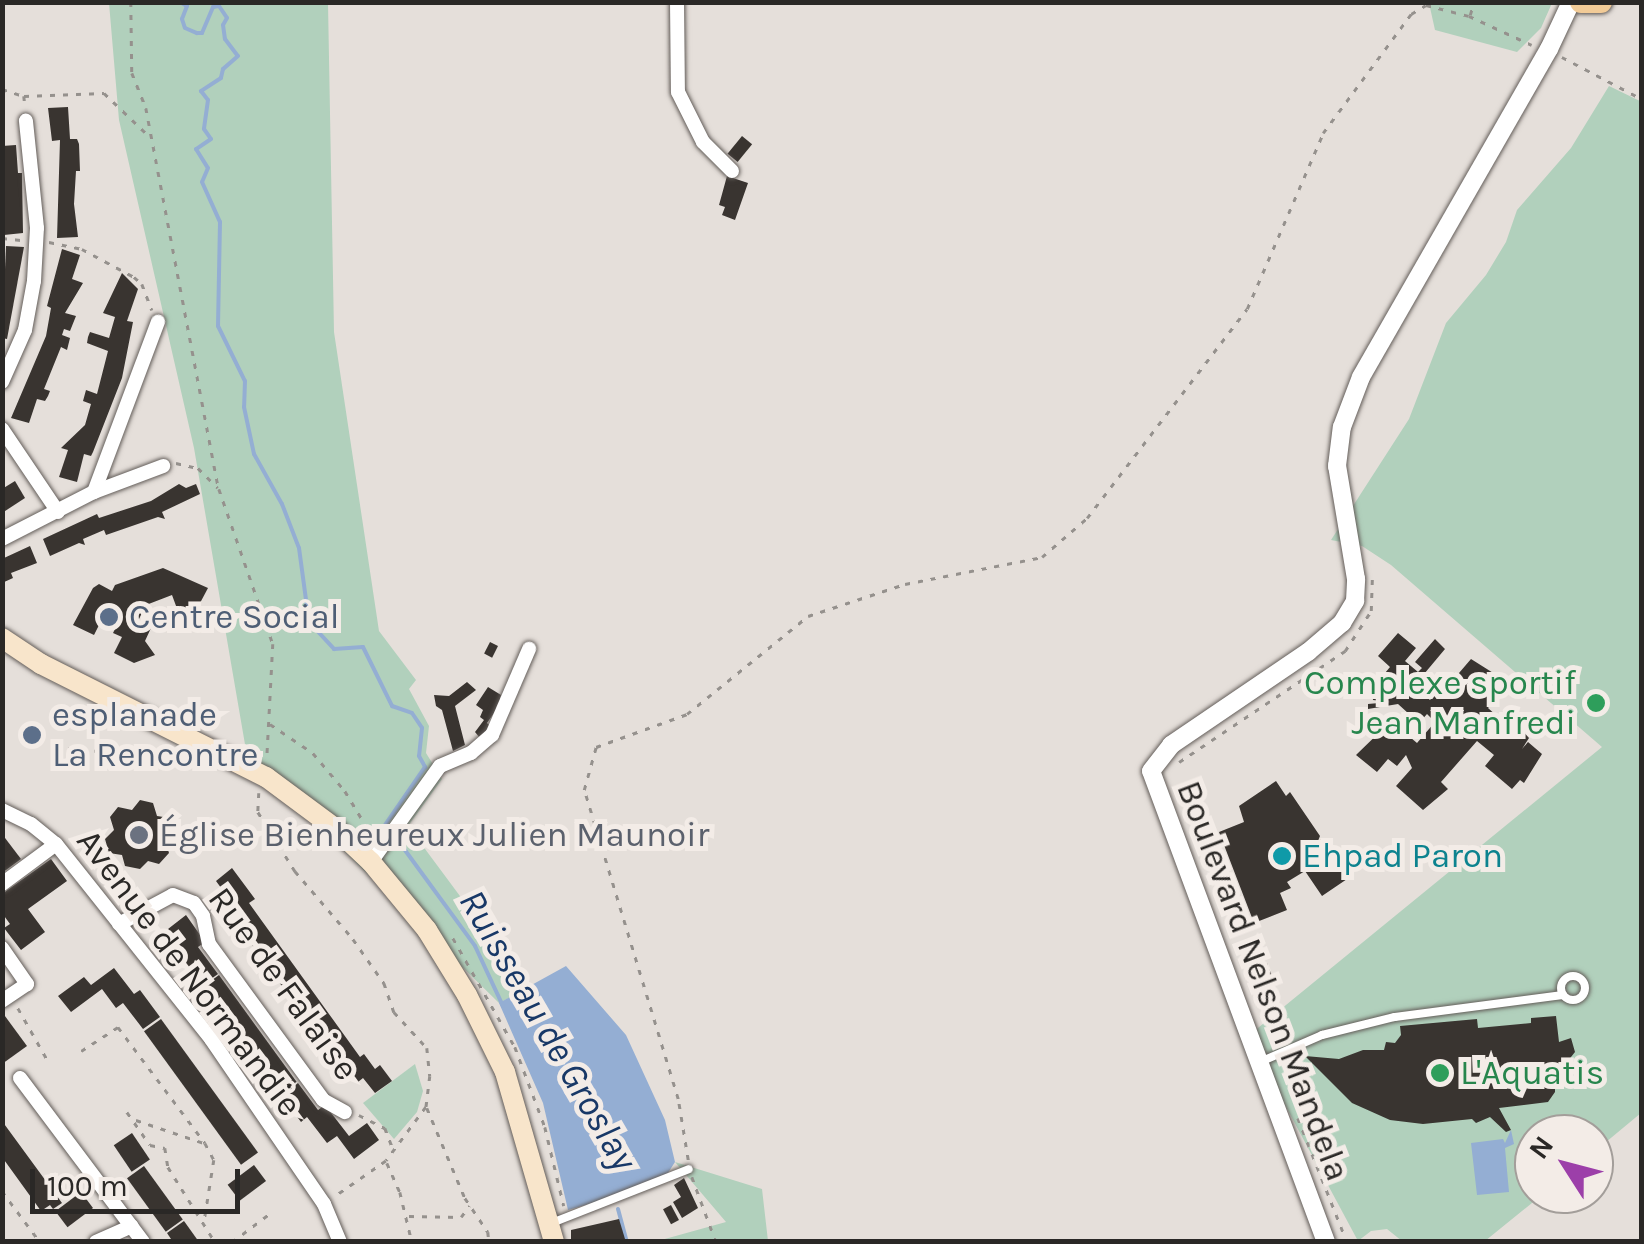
<!DOCTYPE html>
<html>
<head>
<meta charset="utf-8">
<style>
  body { margin:0 }
  #map { position:relative; width:1644px; height:1244px; overflow:hidden; background:#e5dfda; font-family:Karla,sans-serif }
  div>[style] { position:absolute }
  .green>* { inset:0; background:#b1d0bc }
  .water>* { inset:0; background:#94aed3 }
  .stream>* { height:4px; margin:-2px; padding:0 2px; transform-origin:2px; border-radius:2px; background:#94aed3 }
  .building>* { inset:0; background:#393430; transform-origin:0 0 }
  .path>* { height:2.5px; margin-top:-1.25px; transform-origin:0; background:repeating-linear-gradient(90deg,#95918d 0 5px,transparent 0 13px) }
  .roads { filter:drop-shadow(0 0 2px #635d59) drop-shadow(0 0 2px #635d59) }
  .service>* { height:8px; margin:-4px; padding:0 4px; transform-origin:4px; border-radius:4px; background:#fff }
  .service>.ring { margin:-4px; padding:0; box-sizing:content-box; background:none; border:8px solid #fff; border-radius:50% }
  .minor>* { height:14px; margin:-7px; padding:0 7px; transform-origin:7px; border-radius:7px; background:#fff }
  .tertiary>* { height:18px; margin:-9px; padding:0 9px; transform-origin:9px; border-radius:9px; background:#fff }
  .secondary>* { height:20px; margin:-10px; padding:0 10px; transform-origin:10px; border-radius:10px; background:#f8e5cb }
  .primary>* { height:22px; margin:-11px; padding:0 11px; transform-origin:11px; border-radius:11px; background:#f2cb97 }
  .dots>* { width:28px; height:28px; translate:-50% -50%; box-sizing:border-box; border:5px solid #f3ece7; border-radius:50% }
  span { translate:-50% -50%; white-space:nowrap; text-align:center; line-height:1.15; -webkit-text-stroke:10px #f3ece7; paint-order:stroke }
  .service-label { font-size:35px; color:#4e5e75 }
  .left { translate:0 -50%; text-align:left }
  .leisure-label { font-size:35px; color:#27864d }
  .right { translate:-100% -50%; text-align:right }
  .worship-label { font-size:35px; color:#5b616d }
  .culture-label { font-size:35px; color:#0d838f }
  .street-label { font-size:35px; color:#2a2826 }
  .water-label { font-size:38px; color:#183867; font-style:italic }
  .frame { position:absolute; inset:0; border:5px solid #2a2826; pointer-events:none }
  .north { position:absolute; left:1514px; top:1114px; width:100px; height:100px; box-sizing:border-box; background:#f3ece7; border:2px solid #a39e9a; border-radius:50%; rotate:306deg; font-size:28px; font-weight:700; line-height:40px; text-align:center; color:#2a2826 }
  .north::after { content:''; display:block; margin:auto; width:35px; height:45px; background:#9c3fa9; clip-path:polygon(50% 0,100% 100%,50% 72%,0 100%) }
  .scale { position:absolute; left:30px; top:1169px; width:210px; height:45px; box-sizing:border-box; border:5px solid #2a2826; border-top:0; padding-left:12px; font-size:30px; line-height:35px; white-space:nowrap; color:#2a2826; -webkit-text-stroke:8px #f3ece7; paint-order:stroke }
</style>
</head>
<body>
<div id="map">
  <div class="green">
    <div style="clip-path:polygon(109px 3px,328px 3px,334px 332px,379px 631px,416px 680px,409px 689px,429px 726px,426px 753px,442px 779px,408px 826px,477px 919px,513px 996px,499px 1003px,247px 756px,194px 448px,119px 120px)"></div>
    <div style="clip-path:polygon(1429px 3px,1429px 2px,1552px 3px,1541px 28px,1517px 52px,1435px 30px)"></div>
    <div style="clip-path:polygon(1609px 86px,1642px 102px,1641px 1113px,1594px 1152px,1594px 1134px,1534px 1134px,1534px 1194px,1543px 1194px,1485px 1241px,1402px 1241px,1387px 1229px,1371px 1231px,1358px 1241px,1248px 1036px,1602px 747px,1391px 565px,1362px 546px,1331px 540px,1409px 419px,1446px 323px,1486px 275px,1506px 242px,1517px 210px,1571px 148px)"></div>
    <div style="clip-path:polygon(415px 1064px,423px 1091px,417px 1112px,394px 1139px,363px 1103px)"></div>
    <div style="clip-path:polygon(675px 1162px,762px 1189px,768px 1241px,654px 1242px,726px 1222px)"></div>
  </div>
  <div class="water">
    <div style="clip-path:polygon(566px 966px,626px 1035px,665px 1120px,675px 1162px,666px 1176px,641px 1189px,568px 1210px,543px 1103px,499px 1003px)"></div>
    <div style="clip-path:polygon(1511px 1130px,1514px 1144px,1505px 1148px,1509px 1192px,1477px 1195px,1471px 1143px,1503px 1139px,1505px 1143px)"></div>
  </div>
  <div class="stream">
    <div style="left:180px;top:2px;width:8px;rotate:30deg"></div>
    <div style="left:187px;top:6px;width:14px;rotate:111deg"></div>
    <div style="left:182px;top:19px;width:9px;rotate:72deg"></div>
    <div style="left:185px;top:28px;width:13px;rotate:23deg"></div>
    <div style="left:197px;top:33px;width:5px"></div>
    <div style="left:202px;top:33px;width:28px;rotate:-67deg"></div>
    <div style="left:213px;top:7px;width:6px;rotate:-9deg"></div>
    <div style="left:219px;top:6px;width:14px;rotate:56deg"></div>
    <div style="left:227px;top:18px;width:8px;rotate:120deg"></div>
    <div style="left:223px;top:25px;width:14px;rotate:82deg"></div>
    <div style="left:225px;top:39px;width:21px;rotate:53deg"></div>
    <div style="left:238px;top:56px;width:20px;rotate:139deg"></div>
    <div style="left:223px;top:69px;width:9px;rotate:103deg"></div>
    <div style="left:221px;top:78px;width:24px;rotate:147deg"></div>
    <div style="left:201px;top:91px;width:11px;rotate:52deg"></div>
    <div style="left:208px;top:100px;width:29px;rotate:98deg"></div>
    <div style="left:204px;top:129px;width:12px;rotate:55deg"></div>
    <div style="left:211px;top:139px;width:18px;rotate:146deg"></div>
    <div style="left:196px;top:149px;width:22px;rotate:58deg"></div>
    <div style="left:208px;top:168px;width:15px;rotate:113deg"></div>
    <div style="left:202px;top:182px;width:44px;rotate:65.8deg"></div>
    <div style="left:220px;top:222px;width:104px;rotate:91.1deg"></div>
    <div style="left:218px;top:326px;width:61px;rotate:63.9deg"></div>
    <div style="left:245px;top:381px;width:26px;rotate:92deg"></div>
    <div style="left:244px;top:407px;width:48px;rotate:78deg"></div>
    <div style="left:254px;top:454px;width:57px;rotate:60.8deg"></div>
    <div style="left:282px;top:504px;width:47px;rotate:68.9deg"></div>
    <div style="left:299px;top:548px;width:75px;rotate:82.3deg"></div>
    <div style="left:309px;top:622px;width:37px;rotate:47deg"></div>
    <div style="left:334px;top:649px;width:29px;rotate:-4deg"></div>
    <div style="left:363px;top:647px;width:66px;rotate:63.8deg"></div>
    <div style="left:392px;top:706px;width:21px;rotate:19deg"></div>
    <div style="left:412px;top:713px;width:18px;rotate:56deg"></div>
    <div style="left:422px;top:728px;width:28px;rotate:96deg"></div>
    <div style="left:419px;top:756px;width:13px;rotate:61deg"></div>
    <div style="left:425px;top:767px;width:70px;rotate:124.6deg"></div>
    <div style="left:399px;top:842px;width:129px;rotate:53.8deg"></div>
    <div style="left:475px;top:946px;width:66px;rotate:65deg"></div>
    <div style="left:618px;top:1209px;width:34px;rotate:75deg"></div>
  </div>
  <div class="building">
    <div style="clip-path:polygon(68px 107px,70px 139px,77px 139px,79px 144px,80px 171px,76px 171px,74px 204px,78px 237px,57px 238px,60px 140px,52px 141px,48px 108px)"></div>
    <div style="left:742px;top:136px;width:13px;height:23px;rotate:39deg"></div>
    <div style="clip-path:polygon(16px 145px,18px 173px,22px 173px,23px 233px,4px 235px,2px 146px)"></div>
    <div style="clip-path:polygon(727px 176px,748px 183px,735px 220px,722px 215px,725px 207px,719px 205px)"></div>
    <div style="clip-path:polygon(6px 246px,24px 247px,7px 339px,2px 338px)"></div>
    <div style="clip-path:polygon(62px 249px,80px 255px,72px 279px,83px 283px,65px 313px,76px 316px,70px 331px,64px 329px,62px 335px,70px 338px,67px 350px,61px 347px,44px 389px,50px 391px,48px 396px,45px 401px,37px 399px,29px 423px,11px 418px,46px 336px,51px 308px,47px 306px)"></div>
    <div style="clip-path:polygon(122px 273px,138px 289px,127px 321px,133px 322px,122px 378px,93px 452px,91px 456px,84px 454px,77px 482px,59px 477px,68px 450px,61px 448px,85px 425px,91px 404px,83px 401px,86px 390px,97px 394px,108px 351px,87px 343px,88px 337px,90px 332px,109px 338px,115px 317px,103px 313px)"></div>
    <div style="clip-path:polygon(15px 481px,25px 498px,2px 513px,2px 489px)"></div>
    <div style="clip-path:polygon(179px 484px,186px 488px,196px 484px,200px 494px,162px 512px,165px 519px,158px 517px,106px 535px,104px 530px,83px 539px,85px 545px,79px 543px,50px 556px,43px 539px,97px 514px,99px 518px,151px 501px)"></div>
    <div style="clip-path:polygon(30px 546px,37px 563px,11px 573px,13px 578px,2px 583px,4px 558px)"></div>
    <div style="clip-path:polygon(163px 568px,208px 588px,191px 620px,179px 614px,172px 595px,146px 605px,138px 621px,151px 628px,145px 641px,155px 655px,134px 663px,114px 653px,122px 637px,113px 633px,115px 629px,99px 625px,94px 635px,73px 625px,93px 588px,99px 584px,112px 591px,115px 585px)"></div>
    <div style="clip-path:polygon(1398px 633px,1416px 648px,1405px 661px,1418px 672px,1422px 668px,1415px 662px,1435px 639px,1445px 649px,1414px 686px,1430px 700px,1454px 672px,1463px 681px,1459px 673px,1471px 659px,1498px 676px,1495px 680px,1505px 688px,1488px 708px,1498px 717px,1504px 710px,1529px 738px,1522px 749px,1528px 742px,1542px 754px,1524px 783px,1520px 780px,1512px 789px,1485px 766px,1494px 755px,1477px 741px,1441px 782px,1448px 789px,1423px 810px,1396px 786px,1412px 768px,1406px 755px,1397px 766px,1388px 759px,1377px 772px,1356px 755px,1391px 721px,1417px 743px,1435px 722px,1427px 714px,1419px 723px,1398px 704px,1368px 709px,1368px 704px,1390px 702px,1373px 700px,1371px 679px,1380px 679px,1390px 667px,1378px 656px)"></div>
    <div style="left:490px;top:642px;width:9px;height:13px;rotate:27deg"></div>
    <div style="clip-path:polygon(467px 682px,476px 690px,455px 706px,465px 745px,453px 751px,442px 710px,436px 706px,434px 695px,449px 696px)"></div>
    <div style="clip-path:polygon(488px 687px,501px 695px,499px 706px,487px 723px,491px 727px,480px 738px,475px 732px,484px 720px,480px 717px,483px 710px,476px 705px)"></div>
    <div style="clip-path:polygon(1276px 781px,1286px 796px,1290px 792px,1320px 836px,1318px 841px,1324px 838px,1350px 877px,1322px 896px,1305px 871px,1287px 882px,1291px 888px,1280px 893px,1287px 910px,1254px 923px,1219px 832px,1244px 822px,1239px 806px)"></div>
    <div style="clip-path:polygon(140px 800px,153px 803px,157px 816px,170px 818px,174px 831px,165px 840px,169px 853px,159px 864px,148px 861px,140px 869px,125px 866px,122px 855px,109px 853px,105px 839px,114px 830px,110px 817px,118px 807px,132px 810px)"></div>
    <div style="clip-path:polygon(2px 834px,21px 859px,2px 873px)"></div>
    <div style="clip-path:polygon(51px 859px,67px 881px,28px 909px,45px 932px,21px 950px,4px 928px,10px 924px,2px 913px,2px 894px)"></div>
    <div style="clip-path:polygon(232px 868px,255px 899px,249px 903px,360px 1057px,364px 1054px,375px 1069px,380px 1065px,392px 1081px,375px 1093px,363px 1078px,358px 1082px,347px 1067px,343px 1070px,231px 916px,238px 911px,216px 881px)"></div>
    <div style="clip-path:polygon(186px 915px,205px 942px,198px 947px,218px 974px,201px 986px,181px 959px,187px 955px,168px 929px)"></div>
    <div style="left:1267px;top:963px;width:22px;height:16px;rotate:69deg"></div>
    <div style="clip-path:polygon(114px 968px,134px 994px,140px 990px,160px 1017px,143px 1029px,123px 1003px,116px 1008px,102px 989px,71px 1012px,58px 996px,84px 977px,91px 985px)"></div>
    <div style="left:219px;top:975px;width:132px;height:21px;rotate:54deg"></div>
    <div style="clip-path:polygon(2px 1012px,27px 1046px,2px 1064px)"></div>
    <div style="clip-path:polygon(1556px 1016px,1559px 1042px,1571px 1038px,1575px 1052px,1555px 1077px,1555px 1092px,1548px 1102px,1499px 1108px,1511px 1130px,1506px 1132px,1490px 1117px,1476px 1123px,1472px 1119px,1423px 1124px,1390px 1120px,1352px 1103px,1305px 1056px,1339px 1059px,1363px 1050px,1384px 1050px,1386px 1042px,1395px 1043px,1401px 1035px,1400px 1026px,1477px 1019px,1478px 1028px,1531px 1023px,1531px 1018px)"></div>
    <div style="left:161px;top:1019px;width:165px;height:21px;rotate:54deg"></div>
    <div style="clip-path:polygon(298px 1083px,318px 1110px,325px 1105px,349px 1136px,367px 1123px,379px 1140px,354px 1159px,337px 1136px,327px 1143px,307px 1117px,301px 1122px,282px 1096px)"></div>
    <div style="clip-path:polygon(2px 1121px,62px 1203px,53px 1209px,50px 1205px,41px 1211px,2px 1157px)"></div>
    <div style="left:132px;top:1133px;width:32px;height:22px;rotate:56deg"></div>
    <div style="left:254px;top:1165px;width:20px;height:33px;rotate:53deg"></div>
    <div style="left:144px;top:1166px;width:66px;height:21px;rotate:54deg"></div>
    <div style="clip-path:polygon(684px 1178px,698px 1208px,682px 1218px,673px 1202px,681px 1197px,674px 1185px)"></div>
    <div style="left:81px;top:1192px;width:20px;height:32px;rotate:53deg"></div>
    <div style="left:671px;top:1205px;width:17px;height:9px;rotate:62deg"></div>
    <div style="clip-path:polygon(619px 1219px,625px 1239px,571px 1242px,571px 1230px)"></div>
    <div style="clip-path:polygon(184px 1221px,199px 1242px,173px 1242px,167px 1233px)"></div>
  </div>
  <div class="path">
    <div style="left:131px;top:2px;width:71px;rotate:89.2deg"></div>
    <div style="left:132px;top:73px;width:38px;rotate:68deg"></div>
    <div style="left:146px;top:108px;width:388px;rotate:79.2deg"></div>
    <div style="left:219px;top:489px;width:164px;rotate:70.8deg"></div>
    <div style="left:273px;top:644px;width:113px;rotate:93deg"></div>
    <div style="left:1470px;top:15px;width:14px;rotate:-73deg"></div>
    <div style="left:1562px;top:57px;width:90px;rotate:27.7deg"></div>
    <div style="left:2px;top:89px;width:23px;rotate:18deg"></div>
    <div style="left:24px;top:96px;width:9px;rotate:84deg"></div>
    <div style="left:24px;top:96px;width:80px;rotate:-2.1deg"></div>
    <div style="left:104px;top:93px;width:64px;rotate:43.7deg"></div>
    <div style="left:2px;top:238px;width:19px;rotate:6deg"></div>
    <div style="left:49px;top:242px;width:34px;rotate:12deg"></div>
    <div style="left:82px;top:249px;width:59px;rotate:28.3deg"></div>
    <div style="left:134px;top:277px;width:11px;rotate:41deg"></div>
    <div style="left:142px;top:284px;width:28px;rotate:69deg"></div>
    <div style="left:176px;top:463px;width:23px;rotate:13deg"></div>
    <div style="left:198px;top:468px;width:28px;rotate:45deg"></div>
    <div style="left:270px;top:724px;width:52px;rotate:34deg"></div>
    <div style="left:313px;top:753px;width:50px;rotate:49.9deg"></div>
    <div style="left:345px;top:791px;width:50px;rotate:58.8deg"></div>
    <div style="left:68px;top:748px;width:126px;rotate:5.9deg"></div>
    <div style="left:1179px;top:762px;width:200px;rotate:-33.8deg"></div>
    <div style="left:1345px;top:651px;width:48px;rotate:-57deg"></div>
    <div style="left:1371px;top:611px;width:34px;rotate:-88deg"></div>
    <div style="left:259px;top:793px;width:19px;rotate:93deg"></div>
    <div style="left:258px;top:812px;width:70px;rotate:57.9deg"></div>
    <div style="left:295px;top:871px;width:89px;rotate:49.5deg"></div>
    <div style="left:353px;top:939px;width:54px;rotate:54.8deg"></div>
    <div style="left:384px;top:983px;width:31px;rotate:71deg"></div>
    <div style="left:394px;top:1012px;width:49px;rotate:47.5deg"></div>
    <div style="left:427px;top:1048px;width:28px;rotate:84deg"></div>
    <div style="left:430px;top:1076px;width:31px;rotate:97deg"></div>
    <div style="left:426px;top:1107px;width:67px;rotate:126.5deg"></div>
    <div style="left:386px;top:1161px;width:63px;rotate:145.3deg"></div>
    <div style="left:453px;top:938px;width:125px;rotate:60.4deg"></div>
    <div style="left:515px;top:1047px;width:85px;rotate:69.4deg"></div>
    <div style="left:545px;top:1127px;width:81px;rotate:76.5deg"></div>
    <div style="left:18px;top:1008px;width:59px;rotate:60.4deg"></div>
    <div style="left:81px;top:1051px;width:44px;rotate:-33deg"></div>
    <div style="left:118px;top:1027px;width:145px;rotate:53.1deg"></div>
    <div style="left:205px;top:1143px;width:19px;rotate:62deg"></div>
    <div style="left:214px;top:1160px;width:64px;rotate:99deg"></div>
    <div style="left:427px;top:1108px;width:98px;rotate:67.1deg"></div>
    <div style="left:465px;top:1198px;width:41px;rotate:55.9deg"></div>
    <div style="left:488px;top:1232px;width:10px;rotate:84deg"></div>
    <div style="left:127px;top:1112px;width:40px;rotate:55.1deg"></div>
    <div style="left:150px;top:1145px;width:15px;rotate:11deg"></div>
    <div style="left:165px;top:1148px;width:19px;rotate:81deg"></div>
    <div style="left:168px;top:1167px;width:89px;rotate:57.9deg"></div>
    <div style="left:359px;top:1115px;width:29px;rotate:27deg"></div>
    <div style="left:385px;top:1128px;width:22px;rotate:69deg"></div>
    <div style="left:1298px;top:1118px;width:133px;rotate:68.4deg"></div>
    <div style="left:136px;top:1120px;width:72px;rotate:18.7deg"></div>
    <div style="left:688px;top:1160px;width:62px;rotate:-99.3deg"></div>
    <div style="left:678px;top:1099px;width:323px;rotate:-106.9deg"></div>
    <div style="left:584px;top:790px;width:45px;rotate:-74.4deg"></div>
    <div style="left:596px;top:747px;width:97px;rotate:-19.9deg"></div>
    <div style="left:687px;top:714px;width:156px;rotate:-39deg"></div>
    <div style="left:808px;top:616px;width:102px;rotate:-18.3deg"></div>
    <div style="left:905px;top:584px;width:140px;rotate:-11.1deg"></div>
    <div style="left:1042px;top:557px;width:60px;rotate:-40.9deg"></div>
    <div style="left:1087px;top:518px;width:263px;rotate:-52.6deg"></div>
    <div style="left:1247px;top:309px;width:192px;rotate:-66.6deg"></div>
    <div style="left:1323px;top:133px;width:148px;rotate:-53.5deg"></div>
    <div style="left:1411px;top:14px;width:17px;rotate:-31deg"></div>
    <div style="left:1426px;top:5px;width:44px;rotate:14.3deg"></div>
    <div style="left:1469px;top:16px;width:69px;rotate:24.7deg"></div>
    <div style="left:387px;top:1163px;width:32px;rotate:66deg"></div>
    <div style="left:400px;top:1192px;width:51px;rotate:76.5deg"></div>
    <div style="left:692px;top:1177px;width:69px;rotate:69.7deg"></div>
    <div style="left:2px;top:1191px;width:64px;rotate:53.3deg"></div>
    <div style="left:409px;top:1216px;width:52px;rotate:1.1deg"></div>
    <div style="left:461px;top:1217px;width:14px;rotate:-54deg"></div>
    <div style="left:232px;top:1242px;width:51px;rotate:-37.1deg"></div>
  </div>
  <div class="roads">
    <div class="service">
      <div class="ring" style="left:1561px;top:976px;width:16px;height:16px"></div>
      <div style="left:1260px;top:1062px;width:68px;rotate:-23.5deg"></div>
      <div style="left:1322px;top:1035px;width:75px;rotate:-13.9deg"></div>
      <div style="left:1395px;top:1017px;width:169px;rotate:-7.5deg"></div>
      <div style="left:549px;top:1224px;width:150px;rotate:-21.4deg"></div>
    </div>
    <div class="minor">
      <div style="left:677px;top:2px;width:90px;rotate:89.4deg"></div>
      <div style="left:678px;top:92px;width:56px;rotate:63.4deg"></div>
      <div style="left:703px;top:142px;width:41px;rotate:45deg"></div>
      <div style="left:2px;top:382px;width:57px;rotate:-66.1deg"></div>
      <div style="left:25px;top:330px;width:50px;rotate:-79.6deg"></div>
      <div style="left:34px;top:281px;width:53px;rotate:-86.8deg"></div>
      <div style="left:37px;top:228px;width:108px;rotate:-95.9deg"></div>
      <div style="left:2px;top:429px;width:100px;rotate:56deg"></div>
      <div style="left:94px;top:492px;width:182px;rotate:-69.4deg"></div>
      <div style="left:2px;top:539px;width:103px;rotate:-27.1deg"></div>
      <div style="left:94px;top:492px;width:74px;rotate:-20.6deg"></div>
      <div style="left:2px;top:810px;width:32px;rotate:26deg"></div>
      <div style="left:31px;top:824px;width:32px;rotate:39deg"></div>
      <div style="left:56px;top:844px;width:249px;rotate:51.5deg"></div>
      <div style="left:211px;top:1039px;width:200px;rotate:55.6deg"></div>
      <div style="left:324px;top:1204px;width:41px;rotate:67.2deg"></div>
      <div style="left:371px;top:862px;width:118px;rotate:-54.3deg"></div>
      <div style="left:440px;top:766px;width:34px;rotate:-23deg"></div>
      <div style="left:471px;top:753px;width:28px;rotate:-41deg"></div>
      <div style="left:492px;top:735px;width:94px;rotate:-66.7deg"></div>
      <div style="left:2px;top:884px;width:67px;rotate:-36.5deg"></div>
      <div style="left:119px;top:924px;width:61px;rotate:-28.2deg"></div>
      <div style="left:173px;top:895px;width:22px;rotate:21deg"></div>
      <div style="left:194px;top:903px;width:16px;rotate:55deg"></div>
      <div style="left:203px;top:916px;width:29px;rotate:78deg"></div>
      <div style="left:209px;top:944px;width:193px;rotate:53.8deg"></div>
      <div style="left:323px;top:1100px;width:25px;rotate:29deg"></div>
      <div style="left:2px;top:948px;width:44px;rotate:55.2deg"></div>
      <div style="left:27px;top:984px;width:30px;rotate:146deg"></div>
      <div style="left:20px;top:1078px;width:205px;rotate:53.1deg"></div>
      <div style="left:96px;top:1242px;width:39px;rotate:-24deg"></div>
    </div>
    <div class="tertiary">
      <div style="left:1326px;top:1242px;width:502px;rotate:-110.38deg"></div>
      <div style="left:1151px;top:771px;width:33px;rotate:-52deg"></div>
      <div style="left:1171px;top:745px;width:166px;rotate:-34.2deg"></div>
      <div style="left:1308px;top:652px;width:45px;rotate:-40.5deg"></div>
      <div style="left:1342px;top:623px;width:26px;rotate:-59deg"></div>
      <div style="left:1355px;top:601px;width:22px;rotate:-87deg"></div>
      <div style="left:1356px;top:579px;width:115px;rotate:-99.5deg"></div>
      <div style="left:1337px;top:466px;width:39px;rotate:-83deg"></div>
      <div style="left:1342px;top:427px;width:53px;rotate:-69.2deg"></div>
      <div style="left:1361px;top:377px;width:378px;rotate:-60.2deg"></div>
      <div style="left:1549px;top:49px;width:52px;rotate:-64.9deg"></div>
    </div>
    <div class="secondary">
      <div style="left:2px;top:638px;width:47px;rotate:33.7deg"></div>
      <div style="left:41px;top:664px;width:252px;rotate:26.7deg"></div>
      <div style="left:266px;top:777px;width:87px;rotate:36.6deg"></div>
      <div style="left:336px;top:829px;width:48px;rotate:43.3deg"></div>
      <div style="left:371px;top:862px;width:88px;rotate:50.5deg"></div>
      <div style="left:427px;top:930px;width:76px;rotate:58.4deg"></div>
      <div style="left:467px;top:995px;width:86px;rotate:63.7deg"></div>
      <div style="left:505px;top:1072px;width:177px;rotate:73.9deg"></div>
    </div>
    <div class="primary">
      <div style="left:1581px;top:2px;width:20px"></div>
    </div>
  </div>
  <div class="dots">
    <div style="left:109px;top:617px;background:#5c6f8a"></div>
    <div style="left:1596px;top:703px;background:#2e9e5b"></div>
    <div style="left:32px;top:735px;background:#5c6f8a"></div>
    <div style="left:139px;top:835px;background:#6b7280"></div>
    <div style="left:1282px;top:856px;background:#0f9aa8"></div>
    <div style="left:1440px;top:1073px;background:#2e9e5b"></div>
  </div>
  <div class="service-label">
    <span class="left" style="left:129px;top:617px">Centre Social</span>
    <span class="left" style="left:52px;top:735px">esplanade<br>La Rencontre</span>
  </div>
  <div class="leisure-label">
    <span class="right" style="left:1576px;top:703px">Complexe sportif<br>Jean Manfredi</span>
    <span class="left" style="left:1460px;top:1073px">L'Aquatis</span>
  </div>
  <div class="worship-label">
    <span class="left" style="left:159px;top:835px">Église Bienheureux Julien Maunoir</span>
  </div>
  <div class="culture-label">
    <span class="left" style="left:1302px;top:856px">Ehpad Paron</span>
  </div>
  <div class="street-label">
    <span style="left:189px;top:973px;rotate:53deg">Avenue de Normandie</span>
    <span style="left:1263px;top:981px;rotate:69deg">Boulevard Nelson Mandela</span>
    <span style="left:283px;top:984px;rotate:54deg">Rue de Falaise</span>
  </div>
  <div class="water-label">
    <span style="left:548px;top:1030px;rotate:60deg">Ruisseau de Groslay</span>
  </div>
  <div class="frame"></div>
  <div class="north">N</div>
  <div class="scale">100 m</div>
</div>
</body>
</html>
